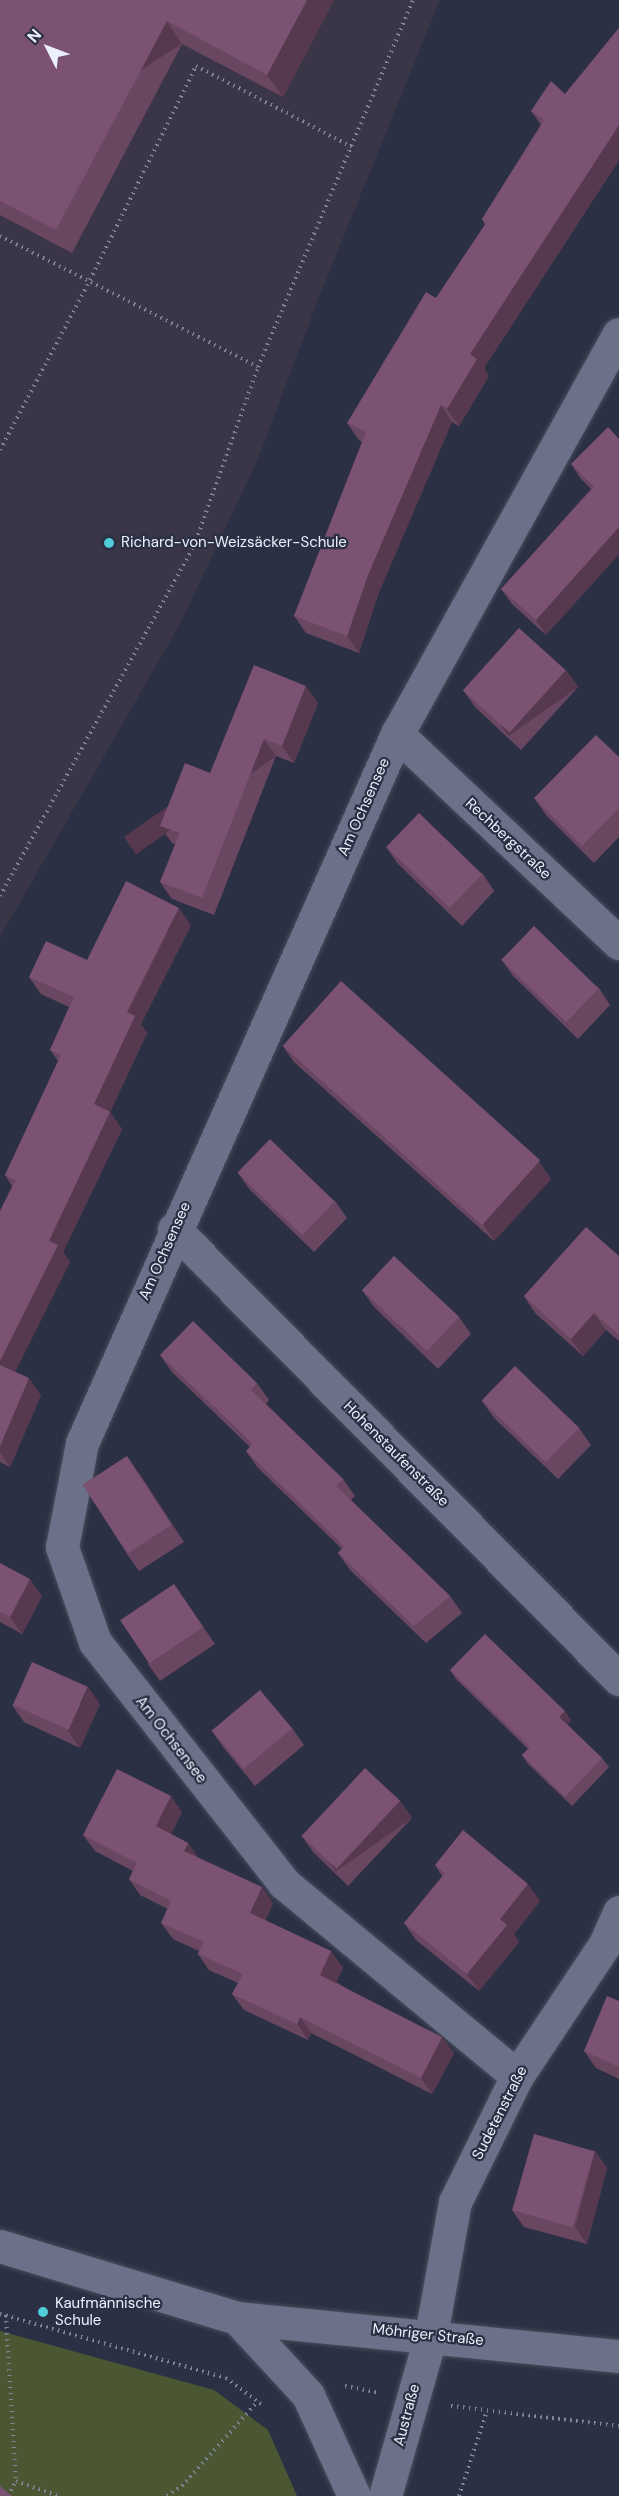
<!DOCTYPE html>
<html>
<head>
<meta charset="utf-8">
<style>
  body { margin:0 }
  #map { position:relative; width:619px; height:2496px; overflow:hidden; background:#2b3044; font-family:"DM Sans",sans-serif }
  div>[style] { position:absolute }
  .education>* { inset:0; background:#3b3647 }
  .green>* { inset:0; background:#4a5732 }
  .path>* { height:4px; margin-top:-2px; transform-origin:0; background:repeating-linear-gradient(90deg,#818696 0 1.5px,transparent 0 6px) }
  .roads { filter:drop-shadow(0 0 2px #484c5c) drop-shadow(0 0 2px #484c5c) }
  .minor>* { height:33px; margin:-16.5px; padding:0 16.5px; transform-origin:16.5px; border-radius:16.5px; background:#6b7188 }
  .wall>* { inset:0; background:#6a4761 }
  .shaded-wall>* { inset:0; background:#56394f; transform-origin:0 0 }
  .building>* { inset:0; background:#7b5271; transform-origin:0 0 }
  .dots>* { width:16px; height:16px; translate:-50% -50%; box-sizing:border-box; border:3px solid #2b3044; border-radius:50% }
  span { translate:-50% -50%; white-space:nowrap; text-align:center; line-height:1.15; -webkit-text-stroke:4.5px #2b3044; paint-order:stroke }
  .poi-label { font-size:15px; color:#ecf0fc }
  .left { translate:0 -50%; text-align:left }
  .street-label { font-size:15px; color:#ecf0fc }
  .north { position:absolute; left:18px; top:18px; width:60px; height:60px; -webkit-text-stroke:4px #2b3044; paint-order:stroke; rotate:312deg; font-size:16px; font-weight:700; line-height:24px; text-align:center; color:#ecf0fc }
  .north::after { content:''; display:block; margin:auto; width:21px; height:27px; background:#ecf0fc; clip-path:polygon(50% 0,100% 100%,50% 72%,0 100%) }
</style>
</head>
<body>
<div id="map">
  <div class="education">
    <div style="clip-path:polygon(0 0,440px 0,319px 297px,257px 461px,180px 624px,0 937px)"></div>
  </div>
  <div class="green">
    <div style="clip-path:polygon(0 2331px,214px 2390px,268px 2430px,297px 2496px,0 2496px)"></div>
  </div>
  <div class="path">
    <div style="left:0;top:236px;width:289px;rotate:26.9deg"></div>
    <div style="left:0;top:450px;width:192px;rotate:-62.1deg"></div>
    <div style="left:90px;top:280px;width:239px;rotate:-63.6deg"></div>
    <div style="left:196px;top:66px;width:176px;rotate:27.4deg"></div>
    <div style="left:0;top:896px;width:400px;rotate:-61deg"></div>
    <div style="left:194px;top:546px;width:190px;rotate:-70.3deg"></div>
    <div style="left:258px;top:367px;width:398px;rotate:-67.1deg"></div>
    <div style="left:0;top:2314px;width:235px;rotate:15.8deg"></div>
    <div style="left:226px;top:2378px;width:44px;rotate:36.6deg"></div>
    <div style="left:6px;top:2315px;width:166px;rotate:86.6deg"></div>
    <div style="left:345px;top:2386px;width:32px;rotate:11deg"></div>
    <div style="left:451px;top:2406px;width:169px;rotate:6.8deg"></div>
    <div style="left:8px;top:2496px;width:17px;rotate:-62deg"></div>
    <div style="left:16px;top:2481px;width:45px;rotate:19.7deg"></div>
    <div style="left:167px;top:2496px;width:18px;rotate:-34deg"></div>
    <div style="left:182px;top:2486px;width:114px;rotate:-48.2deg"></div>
    <div style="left:459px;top:2496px;width:89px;rotate:-71.8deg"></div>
  </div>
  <div class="roads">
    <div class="minor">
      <div style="left:397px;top:734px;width:305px;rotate:43.3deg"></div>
      <div style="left:174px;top:1229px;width:633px;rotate:45.32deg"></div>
      <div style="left:517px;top:2076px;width:303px;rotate:-140.4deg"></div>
      <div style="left:284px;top:1883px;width:306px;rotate:-128.1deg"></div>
      <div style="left:95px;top:1642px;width:101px;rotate:-109.2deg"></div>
      <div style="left:62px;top:1547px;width:106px;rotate:-79.1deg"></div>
      <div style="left:82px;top:1443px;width:776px;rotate:-66.05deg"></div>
      <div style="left:397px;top:734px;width:457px;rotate:-61deg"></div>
      <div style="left:0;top:2246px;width:248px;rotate:16.9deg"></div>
      <div style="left:237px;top:2318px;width:384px;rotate:5.7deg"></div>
      <div style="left:237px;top:2318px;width:105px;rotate:47.3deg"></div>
      <div style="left:308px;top:2395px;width:111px;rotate:65.5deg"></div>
      <div style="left:385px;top:2496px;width:167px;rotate:-74.1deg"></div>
      <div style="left:431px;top:2335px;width:135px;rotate:-79.8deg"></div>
      <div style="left:455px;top:2202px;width:140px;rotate:-63.8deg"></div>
      <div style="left:517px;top:2076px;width:159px;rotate:-56.3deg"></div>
      <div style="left:605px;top:1944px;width:35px;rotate:-66deg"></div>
    </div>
  </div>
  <div class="wall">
    <div style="clip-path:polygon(0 0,334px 0,283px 97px,182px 44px,72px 253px,0 215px)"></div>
    <div style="clip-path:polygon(619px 28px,619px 160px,484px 368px,489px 376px,459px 426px,452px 422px,379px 592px,359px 653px,306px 633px,294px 616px,362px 442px,359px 440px,347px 423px,436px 298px,485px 225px,482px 219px,541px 125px,531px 111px,565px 94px)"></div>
    <div style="clip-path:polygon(619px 439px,619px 554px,546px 635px,512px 604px,501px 589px,591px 489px,581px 479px,571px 464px)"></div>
    <div style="clip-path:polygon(566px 670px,578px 687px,521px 750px,475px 707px,463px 690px)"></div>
    <div style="clip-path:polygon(318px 703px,294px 763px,276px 756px,214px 915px,172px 899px,160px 882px,175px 844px,172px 843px,160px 826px,210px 773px)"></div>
    <div style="clip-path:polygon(619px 757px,619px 837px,594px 863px,546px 815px,534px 798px)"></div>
    <div style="clip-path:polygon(386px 847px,483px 874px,494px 891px,462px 926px,398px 864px)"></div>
    <div style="clip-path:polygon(191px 925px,141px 1024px,147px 1033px,110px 1112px,122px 1129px,63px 1252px,70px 1262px,15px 1372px,41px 1395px,10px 1467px,0 1462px,0 1211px,12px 1186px,5px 1175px,58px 1061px,50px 1050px,69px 1007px,41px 994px,29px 977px,87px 960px)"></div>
    <div style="clip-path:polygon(501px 959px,599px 988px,610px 1005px,578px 1039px,513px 976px)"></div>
    <div style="clip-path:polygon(282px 1045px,539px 1162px,551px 1179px,494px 1241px,294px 1062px)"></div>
    <div style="clip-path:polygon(238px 1173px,335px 1201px,347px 1218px,314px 1252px,250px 1190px)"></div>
    <div style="clip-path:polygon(619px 1256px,619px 1341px,606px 1330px,583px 1356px,535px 1313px,524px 1296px)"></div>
    <div style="clip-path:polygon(362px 1290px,459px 1317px,471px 1334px,438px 1369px,374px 1307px)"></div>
    <div style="clip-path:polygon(160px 1355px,257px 1383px,269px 1400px,266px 1404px,343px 1479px,355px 1496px,351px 1500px,450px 1596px,462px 1613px,426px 1643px,350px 1570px,338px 1553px,342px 1549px,258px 1468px,246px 1451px,250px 1447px,172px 1372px)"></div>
    <div style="clip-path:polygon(482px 1401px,579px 1428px,591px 1445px,558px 1479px,494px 1418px)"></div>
    <div style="clip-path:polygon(139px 1473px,184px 1542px,139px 1571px,127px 1554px)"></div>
    <div style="clip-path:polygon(0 1563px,42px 1596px,22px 1634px,0 1622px)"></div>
    <div style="clip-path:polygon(174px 1584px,215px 1644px,160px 1681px,148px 1664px)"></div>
    <div style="clip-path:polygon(450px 1670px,571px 1720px,567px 1724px,602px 1758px,609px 1767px,572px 1806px,528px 1764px,522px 1755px,528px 1749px,456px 1679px)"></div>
    <div style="clip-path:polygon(100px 1704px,80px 1748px,24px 1722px,12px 1705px)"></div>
    <div style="clip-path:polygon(292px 1728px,304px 1745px,255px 1786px,223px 1747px,211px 1730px)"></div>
    <div style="clip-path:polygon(400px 1801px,412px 1818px,348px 1886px,313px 1852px,301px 1835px)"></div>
    <div style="clip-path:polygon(182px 1812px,171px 1834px,188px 1843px,198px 1858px,273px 1903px,265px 1921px,331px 1951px,343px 1968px,336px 1982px,454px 2053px,432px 2094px,311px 2033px,308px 2040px,244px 2010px,232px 1994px,238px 1983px,209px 1970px,198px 1954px,199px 1951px,173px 1939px,161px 1923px,168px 1909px,140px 1895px,129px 1879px,133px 1871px,95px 1851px,83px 1835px)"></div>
    <div style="clip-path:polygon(435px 1865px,540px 1901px,514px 1934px,519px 1942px,479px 1991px,416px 1940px,404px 1923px,442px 1876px)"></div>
    <div style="clip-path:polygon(619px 2001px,619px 2079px,596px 2068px,584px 2051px)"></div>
    <div style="clip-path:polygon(595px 2151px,607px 2168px,587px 2244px,524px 2227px,512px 2210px)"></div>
  </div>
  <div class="shaded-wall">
    <div style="clip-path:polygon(307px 0,334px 0,283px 97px,267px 75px)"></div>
    <div style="left:167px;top:21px;width:27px;height:237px;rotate:57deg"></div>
    <div style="clip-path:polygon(619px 125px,619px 160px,484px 368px,489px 376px,459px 426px,447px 409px,470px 354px)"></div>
    <div style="clip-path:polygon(441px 405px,452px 422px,379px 592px,359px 653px,347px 636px,368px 575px)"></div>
    <div style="clip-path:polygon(619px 527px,619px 554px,546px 635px,536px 620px)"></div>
    <div style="left:566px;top:670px;width:21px;height:85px;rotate:55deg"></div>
    <div style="clip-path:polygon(306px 686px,318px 703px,294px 763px,282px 746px)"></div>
    <div style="left:264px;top:739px;width:21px;height:171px;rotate:55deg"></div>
    <div style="clip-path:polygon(179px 908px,191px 925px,141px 1024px,147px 1033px,110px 1112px,122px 1129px,63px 1252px,70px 1262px,10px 1382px,0 1367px,0 1361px,49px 1241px,94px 1104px,127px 1012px)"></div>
    <div style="clip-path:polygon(539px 1162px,551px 1179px,494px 1241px,483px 1224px)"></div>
    <div style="clip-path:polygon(594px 1313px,606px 1330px,583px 1356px,571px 1339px)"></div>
    <div style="clip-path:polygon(29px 1378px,41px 1395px,10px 1467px,0 1452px,0 1446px)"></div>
    <div style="clip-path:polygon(127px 1456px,139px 1473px,184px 1542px,172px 1525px)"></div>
    <div style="clip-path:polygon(30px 1579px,42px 1596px,22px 1634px,10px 1617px)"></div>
    <div style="clip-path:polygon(88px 1687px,100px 1704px,80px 1748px,68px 1731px)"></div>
    <div style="clip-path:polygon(565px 1711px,571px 1720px,566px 1726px,559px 1717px)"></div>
    <div style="clip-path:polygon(171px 1796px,182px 1812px,167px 1843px,156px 1826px)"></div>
    <div style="left:400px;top:1801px;width:21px;height:93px;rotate:55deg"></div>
    <div style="clip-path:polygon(188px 1843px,200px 1860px,184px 1851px)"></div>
    <div style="clip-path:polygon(528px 1884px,540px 1901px,514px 1934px,519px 1942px,479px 1991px,467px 1974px,500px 1919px)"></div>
    <div style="clip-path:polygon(262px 1887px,273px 1903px,261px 1929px,250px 1913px)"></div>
    <div style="clip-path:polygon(331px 1951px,343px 1968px,332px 1991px,320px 1975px)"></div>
    <div style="clip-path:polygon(300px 2017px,311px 2033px,308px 2040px,297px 2024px)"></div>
    <div style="clip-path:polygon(442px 2037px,454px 2053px,432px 2094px,421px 2078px)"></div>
    <div style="clip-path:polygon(595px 2151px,607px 2168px,587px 2244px,575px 2227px)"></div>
  </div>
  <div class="building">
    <div style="clip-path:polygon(0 0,307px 0,267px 75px,167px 21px,56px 230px,0 201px)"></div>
    <div style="clip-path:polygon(619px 28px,619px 125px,470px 354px,477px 359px,447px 409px,441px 405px,368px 575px,347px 636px,294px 616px,366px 432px,347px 423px,426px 292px,436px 298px,486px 223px,482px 219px,544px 120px,531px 111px,551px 81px,565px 94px)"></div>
    <div style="clip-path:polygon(608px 427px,619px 439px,619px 527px,536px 620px,501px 589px,594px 487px,571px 464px)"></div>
    <div style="left:519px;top:628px;width:63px;height:84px;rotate:42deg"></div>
    <div style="clip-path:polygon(254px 665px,306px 686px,282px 746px,264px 739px,202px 898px,160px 882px,180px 833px,160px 826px,185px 763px,210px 773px)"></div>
    <div style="clip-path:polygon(596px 735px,619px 757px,619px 808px,582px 846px,534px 798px)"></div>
    <div style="left:419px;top:813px;width:88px;height:47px;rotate:44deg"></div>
    <div style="clip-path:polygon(126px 881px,179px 908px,127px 1012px,135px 1016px,94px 1104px,110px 1112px,49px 1241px,58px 1245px,0 1361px,0 1211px,16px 1180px,5px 1175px,61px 1055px,50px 1050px,74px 997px,29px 977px,46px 941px,87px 960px)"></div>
    <div style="left:534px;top:926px;width:90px;height:47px;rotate:44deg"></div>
    <div style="left:341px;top:981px;width:268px;height:87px;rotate:42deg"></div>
    <div style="left:270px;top:1139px;width:90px;height:47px;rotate:44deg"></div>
    <div style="clip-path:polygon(586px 1227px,619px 1256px,619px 1335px,594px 1313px,571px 1339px,524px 1296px)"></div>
    <div style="left:394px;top:1256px;width:89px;height:47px;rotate:43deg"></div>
    <div style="clip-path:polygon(193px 1321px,257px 1383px,251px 1390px,343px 1479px,336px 1486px,450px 1596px,414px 1626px,338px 1553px,344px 1546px,246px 1451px,253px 1444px,160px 1355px)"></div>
    <div style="clip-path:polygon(0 1365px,29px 1378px,0 1446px)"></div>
    <div style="left:515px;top:1366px;width:89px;height:48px;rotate:44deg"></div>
    <div style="left:127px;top:1456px;width:82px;height:53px;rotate:57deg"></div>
    <div style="clip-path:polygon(0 1563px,30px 1579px,10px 1617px,0 1612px)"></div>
    <div style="left:174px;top:1584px;width:52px;height:65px;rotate:56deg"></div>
    <div style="clip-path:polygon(485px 1634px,565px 1711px,559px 1717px,602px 1758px,565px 1797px,522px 1755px,530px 1747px,450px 1670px)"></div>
    <div style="left:32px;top:1662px;width:61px;height:47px;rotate:24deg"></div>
    <div style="left:260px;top:1690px;width:50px;height:63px;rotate:50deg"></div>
    <div style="left:365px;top:1768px;width:48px;height:93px;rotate:43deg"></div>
    <div style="clip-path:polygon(117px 1769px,171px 1796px,156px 1826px,188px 1843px,184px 1851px,262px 1887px,250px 1913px,331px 1951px,320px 1975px,442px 2037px,421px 2078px,300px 2017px,297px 2024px,232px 1994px,243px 1974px,198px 1954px,204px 1942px,161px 1923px,171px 1901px,129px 1879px,137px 1863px,83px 1835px)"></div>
    <div style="clip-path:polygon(463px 1830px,528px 1884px,500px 1919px,507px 1925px,467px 1974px,404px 1923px,445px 1874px,435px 1865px)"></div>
    <div style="clip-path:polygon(607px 1996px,619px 2001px,619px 2067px,584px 2051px)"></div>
    <div style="left:534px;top:2134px;width:63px;height:79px;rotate:16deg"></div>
    <div style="clip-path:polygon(0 2486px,12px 2496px,0 2496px)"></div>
  </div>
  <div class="dots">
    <div style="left:109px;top:543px;background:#52cbda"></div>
    <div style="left:43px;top:2312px;background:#52cbda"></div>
  </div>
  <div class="poi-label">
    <span class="left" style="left:121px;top:543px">Richard-von-Weizsäcker-Schule</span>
    <span class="left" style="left:55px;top:2312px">Kaufmännische<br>Schule</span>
  </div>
  <div class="street-label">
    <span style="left:364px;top:807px;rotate:-66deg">Am Ochsensee</span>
    <span style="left:508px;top:839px;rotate:43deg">Rechbergstraße</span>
    <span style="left:165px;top:1251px;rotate:-66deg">Am Ochsensee</span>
    <span style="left:396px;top:1454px;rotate:45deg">Hohenstaufenstraße</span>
    <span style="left:171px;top:1740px;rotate:52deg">Am Ochsensee</span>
    <span style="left:500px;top:2113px;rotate:-63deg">Sudetenstraße</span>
    <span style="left:428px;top:2335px;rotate:6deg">Möhriger Straße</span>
    <span style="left:407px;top:2415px;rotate:-75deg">Austraße</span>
  </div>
  <div class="north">N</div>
</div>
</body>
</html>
